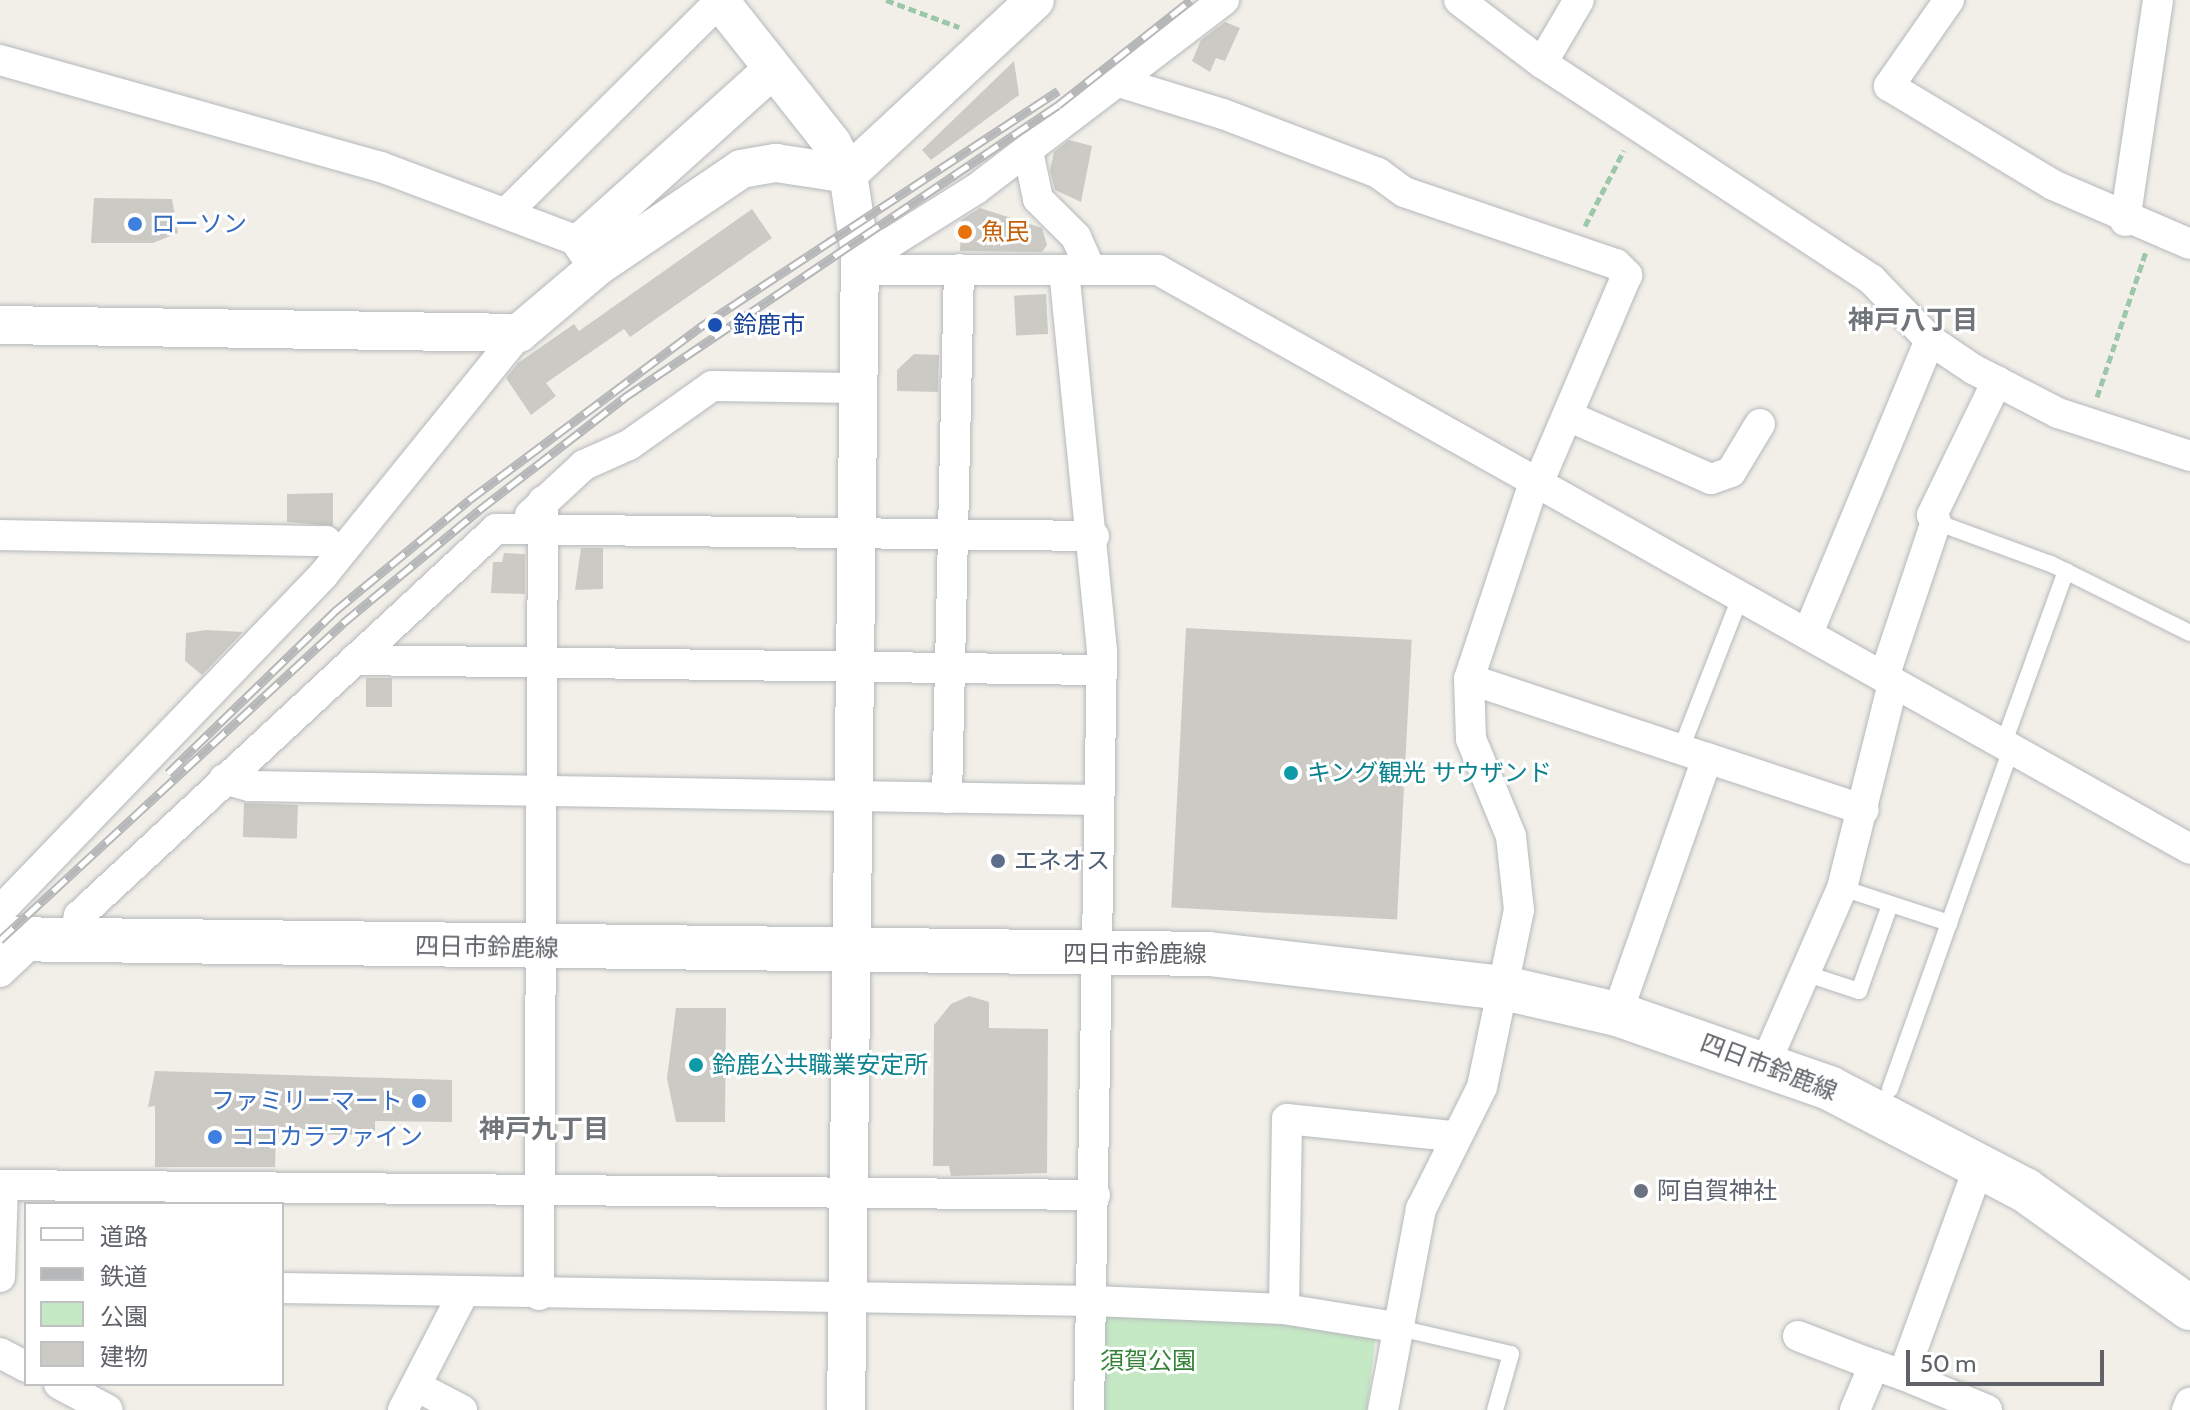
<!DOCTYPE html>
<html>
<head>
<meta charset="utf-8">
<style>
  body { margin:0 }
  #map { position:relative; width:2190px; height:1410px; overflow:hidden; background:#f1efe8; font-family:Cabin,"Noto Sans JP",sans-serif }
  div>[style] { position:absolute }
  .green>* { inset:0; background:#c5e8c5 }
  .building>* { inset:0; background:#cccac5; transform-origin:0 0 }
  .path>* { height:5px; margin-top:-2.5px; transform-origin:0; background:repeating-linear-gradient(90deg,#9cc7a9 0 8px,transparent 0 12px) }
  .roads { filter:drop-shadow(0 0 2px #b5b8bc) drop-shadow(0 0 2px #b5b8bc) }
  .service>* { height:16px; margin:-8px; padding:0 8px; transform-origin:8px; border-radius:8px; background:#fff }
  .minor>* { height:30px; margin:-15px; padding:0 15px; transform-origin:15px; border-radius:15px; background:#fff }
  .tertiary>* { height:38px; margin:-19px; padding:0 19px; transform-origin:19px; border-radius:19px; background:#fff }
  .secondary>* { height:44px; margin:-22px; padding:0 22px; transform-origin:22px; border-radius:22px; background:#fff }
  .rail>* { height:9px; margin-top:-4.5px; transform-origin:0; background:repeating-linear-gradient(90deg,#fff 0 18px,#b6b7b8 0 36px); box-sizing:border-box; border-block:2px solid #b6b7b8 }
  .dots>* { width:22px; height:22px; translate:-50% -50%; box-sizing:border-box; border:4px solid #fff; border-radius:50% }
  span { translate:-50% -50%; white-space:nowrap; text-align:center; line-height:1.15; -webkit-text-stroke:6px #fff; paint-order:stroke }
  .shop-label { font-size:24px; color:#366cbe }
  .left { translate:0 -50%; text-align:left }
  .right { translate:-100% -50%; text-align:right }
  .food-label { font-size:24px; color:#c56008 }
  .transit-label { font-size:24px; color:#164399 }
  .culture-label { font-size:24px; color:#0d838f }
  .service-label { font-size:24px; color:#4e5e75 }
  .street-label { font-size:24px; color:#5f6368 }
  .worship-label { font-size:24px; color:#5b616d }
  .park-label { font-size:24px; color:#348238 }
  .neighbourhood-label { font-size:26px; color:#70757a; font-weight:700 }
  .legend { position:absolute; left:24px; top:1202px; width:260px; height:184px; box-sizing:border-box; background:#fff; border:2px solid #bfc1c3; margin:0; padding:10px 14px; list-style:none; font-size:24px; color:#5f6368 }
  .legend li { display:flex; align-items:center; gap:16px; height:40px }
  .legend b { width:40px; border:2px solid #bfc1c3 }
  .scale { position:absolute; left:1906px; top:1350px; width:198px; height:36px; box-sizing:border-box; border:4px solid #5f6368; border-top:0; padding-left:10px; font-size:24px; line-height:28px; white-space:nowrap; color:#5f6368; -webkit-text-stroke:6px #fff; paint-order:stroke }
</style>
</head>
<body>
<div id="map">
  <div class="green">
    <div style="clip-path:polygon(1112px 1310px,1376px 1333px,1367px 1410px,1097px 1410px,1102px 1323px)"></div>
  </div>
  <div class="building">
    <div style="clip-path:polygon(1225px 22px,1240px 28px,1225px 61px,1216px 58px,1210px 72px,1192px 61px,1201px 40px)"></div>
    <div style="clip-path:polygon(1014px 61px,1019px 95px,931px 160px,922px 150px)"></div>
    <div style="clip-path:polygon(1069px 140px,1092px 146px,1081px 202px,1055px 190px,1050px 170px,1054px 152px)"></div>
    <div style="clip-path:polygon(94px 198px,172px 199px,178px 233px,153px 243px,91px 243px)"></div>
    <div style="clip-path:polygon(980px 208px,1042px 228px,1047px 245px,1042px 252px,960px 251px,961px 220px)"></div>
    <div style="clip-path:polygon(752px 209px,772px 238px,630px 337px,624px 329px,546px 383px,556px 396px,531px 415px,506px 378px,518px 363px,574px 324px,579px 331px)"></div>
    <div style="left:1046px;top:294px;width:40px;height:32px;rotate:87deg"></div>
    <div style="clip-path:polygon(914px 354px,939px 355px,938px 392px,897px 391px,897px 370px)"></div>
    <div style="clip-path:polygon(333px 493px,333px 526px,287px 522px,287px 494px)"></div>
    <div style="clip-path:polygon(581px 548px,603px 548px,603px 589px,575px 590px)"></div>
    <div style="clip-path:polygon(504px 553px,525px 554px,525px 594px,491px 593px,493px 562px,502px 562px)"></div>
    <div style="left:1186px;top:628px;width:226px;height:280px;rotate:3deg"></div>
    <div style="clip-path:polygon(206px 630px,243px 632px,202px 675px,185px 661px,186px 633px)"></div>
    <div style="left:366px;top:678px;width:26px;height:29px"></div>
    <div style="left:244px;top:803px;width:54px;height:34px;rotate:2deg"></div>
    <div style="clip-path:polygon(969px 996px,989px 1002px,989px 1028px,1048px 1029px,1047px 1173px,951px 1176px,949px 1166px,933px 1166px,934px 1025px,951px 1004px)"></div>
    <div style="clip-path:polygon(676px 1008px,726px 1008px,725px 1122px,676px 1122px,667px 1078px)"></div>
    <div style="clip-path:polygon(155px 1071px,452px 1080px,452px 1122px,375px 1121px,375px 1135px,276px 1134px,275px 1167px,155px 1167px,155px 1106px,148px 1107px)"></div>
  </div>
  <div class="path">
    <div style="left:886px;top:0;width:78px;rotate:20.3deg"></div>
    <div style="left:1585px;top:226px;width:85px;rotate:-62.8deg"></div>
    <div style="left:2097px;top:397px;width:154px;rotate:-71.4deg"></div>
  </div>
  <div class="roads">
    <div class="service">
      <div style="left:1936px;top:522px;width:122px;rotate:20.1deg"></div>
      <div style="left:2051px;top:564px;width:155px;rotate:26.4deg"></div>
      <div style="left:2003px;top:745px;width:185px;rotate:-70.1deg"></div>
      <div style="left:1681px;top:749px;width:165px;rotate:-68.7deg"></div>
      <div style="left:1842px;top:888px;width:113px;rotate:18.1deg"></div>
      <div style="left:1807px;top:974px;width:55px;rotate:18.1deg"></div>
      <div style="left:1859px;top:991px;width:91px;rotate:-70.2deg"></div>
      <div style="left:1890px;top:1089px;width:361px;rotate:-70.4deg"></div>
      <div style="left:1395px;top:1327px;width:119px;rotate:13.1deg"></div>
      <div style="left:1511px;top:1354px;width:58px;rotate:105.9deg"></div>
    </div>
    <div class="minor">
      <div style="left:1459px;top:0;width:104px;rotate:37.2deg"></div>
      <div style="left:1542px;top:63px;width:394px;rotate:33.3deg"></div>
      <div style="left:1871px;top:279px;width:85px;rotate:46deg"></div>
      <div style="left:1930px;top:340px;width:52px;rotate:34deg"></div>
      <div style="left:1973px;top:369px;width:96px;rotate:27.4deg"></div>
      <div style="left:2058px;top:413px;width:139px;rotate:18deg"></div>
      <div style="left:1949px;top:0;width:105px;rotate:124.9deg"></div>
      <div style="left:1889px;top:86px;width:192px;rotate:31.1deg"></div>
      <div style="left:2053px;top:185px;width:149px;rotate:23.3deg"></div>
      <div style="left:0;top:60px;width:396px;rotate:15.7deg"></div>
      <div style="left:381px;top:167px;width:214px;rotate:20.6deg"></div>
      <div style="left:1542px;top:63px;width:73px;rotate:-59.6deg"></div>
      <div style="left:1122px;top:83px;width:106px;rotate:17.1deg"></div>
      <div style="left:1223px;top:114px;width:166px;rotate:20.8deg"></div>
      <div style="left:1378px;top:173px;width:32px;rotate:36deg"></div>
      <div style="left:1404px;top:192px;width:224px;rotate:18.8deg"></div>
      <div style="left:1616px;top:264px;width:16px;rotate:45deg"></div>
      <div style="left:1627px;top:275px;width:224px;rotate:113.1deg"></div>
      <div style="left:1028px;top:151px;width:49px;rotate:78.2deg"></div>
      <div style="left:1038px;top:199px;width:54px;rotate:45deg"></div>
      <div style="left:1076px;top:237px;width:36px;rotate:66deg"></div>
      <div style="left:507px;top:212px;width:300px;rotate:-44.7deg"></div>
      <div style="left:2125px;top:221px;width:223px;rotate:-81.5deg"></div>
      <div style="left:860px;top:252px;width:31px;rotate:-17deg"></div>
      <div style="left:890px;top:243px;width:102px;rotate:-32.1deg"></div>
      <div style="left:976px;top:189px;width:312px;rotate:-37.3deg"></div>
      <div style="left:861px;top:270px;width:297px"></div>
      <div style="left:1158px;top:270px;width:1183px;rotate:29.29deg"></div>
      <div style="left:1064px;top:270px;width:383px;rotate:84.3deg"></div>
      <div style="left:1102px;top:651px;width:759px;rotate:90.98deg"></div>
      <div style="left:1568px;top:416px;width:156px;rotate:23.8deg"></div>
      <div style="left:1711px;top:479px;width:21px;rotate:-19deg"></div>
      <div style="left:1731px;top:472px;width:56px;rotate:-58.9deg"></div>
      <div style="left:530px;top:515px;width:74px;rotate:-42.8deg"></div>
      <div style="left:584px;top:465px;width:49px;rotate:-24deg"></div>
      <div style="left:629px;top:445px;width:102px;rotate:-35.4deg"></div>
      <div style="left:712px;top:386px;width:145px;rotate:0.8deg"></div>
      <div style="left:0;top:535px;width:326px;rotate:1.1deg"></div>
      <div style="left:326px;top:541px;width:16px;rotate:43deg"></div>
      <div style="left:1808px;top:633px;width:317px;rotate:-67.4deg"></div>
      <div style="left:354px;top:660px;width:747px;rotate:0.77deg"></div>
      <div style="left:1884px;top:677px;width:163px;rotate:-71.5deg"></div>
      <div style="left:1936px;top:522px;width:8px;rotate:-120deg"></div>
      <div style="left:1932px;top:515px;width:149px;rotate:-64.1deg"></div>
      <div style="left:1469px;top:679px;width:251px;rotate:18.4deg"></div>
      <div style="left:224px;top:779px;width:26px;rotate:16deg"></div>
      <div style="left:249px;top:786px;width:850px;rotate:0.94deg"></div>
      <div style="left:947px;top:798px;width:529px;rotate:-88.7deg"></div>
      <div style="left:0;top:911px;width:467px;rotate:-46.1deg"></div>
      <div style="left:324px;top:574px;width:310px;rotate:-51deg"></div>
      <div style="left:74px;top:939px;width:24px;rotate:-78deg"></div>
      <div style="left:79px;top:916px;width:569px;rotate:-42.86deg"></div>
      <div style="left:496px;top:529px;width:598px;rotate:0.67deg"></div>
      <div style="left:0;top:972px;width:48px;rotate:-43.3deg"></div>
      <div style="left:1617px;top:1014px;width:271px;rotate:-70.6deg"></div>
      <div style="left:1707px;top:758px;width:165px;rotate:18.3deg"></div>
      <div style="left:1766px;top:1062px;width:190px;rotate:-66.4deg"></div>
      <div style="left:1842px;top:888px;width:211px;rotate:-76deg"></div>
      <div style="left:0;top:1185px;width:1095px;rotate:0.52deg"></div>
      <div style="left:0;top:1277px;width:92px;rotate:-88.1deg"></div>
      <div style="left:282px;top:1288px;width:812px;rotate:0.92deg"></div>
      <div style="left:1094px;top:1301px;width:190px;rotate:2.4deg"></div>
      <div style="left:1284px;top:1309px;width:112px;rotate:9.2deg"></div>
      <div style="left:539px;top:1295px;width:794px;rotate:-89.71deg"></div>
      <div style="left:1284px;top:1309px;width:190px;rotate:-89.1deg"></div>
      <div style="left:1287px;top:1119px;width:165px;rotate:5.9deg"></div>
      <div style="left:1798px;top:1336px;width:81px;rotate:20.9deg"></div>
      <div style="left:0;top:1353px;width:30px;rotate:28deg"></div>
      <div style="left:1903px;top:1375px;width:91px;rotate:22.6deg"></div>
      <div style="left:59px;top:1384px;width:55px;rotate:28deg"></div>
      <div style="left:416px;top:1386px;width:52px;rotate:27.6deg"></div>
      <div style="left:403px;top:1410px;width:133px;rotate:-62.7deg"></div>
      <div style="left:1383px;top:1410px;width:205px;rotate:-79.3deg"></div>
      <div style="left:1421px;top:1209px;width:136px;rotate:-63.4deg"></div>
      <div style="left:1482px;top:1087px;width:181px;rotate:-78.2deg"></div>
      <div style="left:1519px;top:910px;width:74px;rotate:-96.2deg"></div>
      <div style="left:1511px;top:836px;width:105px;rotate:-112.4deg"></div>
      <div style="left:1471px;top:739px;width:60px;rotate:-91.9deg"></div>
      <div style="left:1469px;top:679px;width:211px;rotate:-71.7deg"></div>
      <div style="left:1855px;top:1410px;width:49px;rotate:-67.1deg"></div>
      <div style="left:1874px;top:1365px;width:31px;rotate:19deg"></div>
      <div style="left:1903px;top:1375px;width:222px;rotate:-70deg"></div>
      <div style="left:2187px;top:1410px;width:8px;rotate:-67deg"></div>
    </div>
    <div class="tertiary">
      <div style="left:719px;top:0;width:182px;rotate:51.7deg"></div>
      <div style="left:832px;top:143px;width:35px;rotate:63deg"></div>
      <div style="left:848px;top:174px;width:79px;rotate:81.3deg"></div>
      <div style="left:860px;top:252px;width:1158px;rotate:90.69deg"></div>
      <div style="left:773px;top:69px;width:258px;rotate:138deg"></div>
      <div style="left:581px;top:242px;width:29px;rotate:55deg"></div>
      <div style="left:598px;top:266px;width:173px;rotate:-34.1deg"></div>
      <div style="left:741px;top:169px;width:36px;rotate:-10deg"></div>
      <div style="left:776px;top:163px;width:73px;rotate:8.7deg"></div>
      <div style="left:848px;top:174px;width:255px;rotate:-42.9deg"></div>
      <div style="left:0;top:325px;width:519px;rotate:0.88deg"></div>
      <div style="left:519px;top:333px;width:104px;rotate:-40.3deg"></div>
    </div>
    <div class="secondary">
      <div style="left:0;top:939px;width:1209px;rotate:0.71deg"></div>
      <div style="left:1209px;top:954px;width:297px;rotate:6.6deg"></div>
      <div style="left:1504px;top:988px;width:116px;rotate:13deg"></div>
      <div style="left:1617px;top:1014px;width:225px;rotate:19.2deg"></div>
      <div style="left:1829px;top:1088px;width:221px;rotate:27.5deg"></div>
      <div style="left:2025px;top:1190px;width:203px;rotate:35.6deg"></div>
    </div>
  </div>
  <div class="rail">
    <div style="left:168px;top:773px;width:233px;rotate:-44.1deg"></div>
    <div style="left:335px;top:611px;width:174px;rotate:-39.6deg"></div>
    <div style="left:469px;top:500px;width:289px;rotate:-36.8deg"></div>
    <div style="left:700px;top:327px;width:429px;rotate:-33.4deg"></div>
    <div style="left:0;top:940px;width:467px;rotate:-42.7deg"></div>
    <div style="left:343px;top:623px;width:177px;rotate:-39.7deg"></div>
    <div style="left:479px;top:510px;width:185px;rotate:-37.7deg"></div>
    <div style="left:625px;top:397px;width:522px;rotate:-33.99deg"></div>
    <div style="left:1058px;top:105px;width:169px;rotate:-38.3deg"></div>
  </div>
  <div class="dots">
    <div style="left:135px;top:224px;background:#3f7fe0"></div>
    <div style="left:965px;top:232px;background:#e8710a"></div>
    <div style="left:715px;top:325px;background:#1a4fb4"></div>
    <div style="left:1291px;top:773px;background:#0f9aa8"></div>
    <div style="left:998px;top:861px;background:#5c6f8a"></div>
    <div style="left:696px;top:1065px;background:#0f9aa8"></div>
    <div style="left:419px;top:1101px;background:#3f7fe0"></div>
    <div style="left:215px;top:1137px;background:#3f7fe0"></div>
    <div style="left:1641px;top:1191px;background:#6b7280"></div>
  </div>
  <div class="shop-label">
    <span class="left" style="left:151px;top:224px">ローソン</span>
    <span class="right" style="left:403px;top:1101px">ファミリーマート</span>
    <span class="left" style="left:231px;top:1137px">ココカラファイン</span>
  </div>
  <div class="food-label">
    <span class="left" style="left:981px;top:232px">魚民</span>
  </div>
  <div class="transit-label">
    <span class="left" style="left:733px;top:325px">鈴鹿市</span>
  </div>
  <div class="culture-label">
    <span class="left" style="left:1307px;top:773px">キング観光 サウザンド</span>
    <span class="left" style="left:712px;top:1065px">鈴鹿公共職業安定所</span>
  </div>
  <div class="service-label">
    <span class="left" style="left:1014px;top:861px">エネオス</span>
  </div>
  <div class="street-label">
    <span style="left:487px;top:947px;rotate:1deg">四日市鈴鹿線</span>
    <span style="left:1135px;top:954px">四日市鈴鹿線</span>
    <span style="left:1769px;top:1067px;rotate:21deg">四日市鈴鹿線</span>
  </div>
  <div class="worship-label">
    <span class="left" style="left:1657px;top:1191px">阿自賀神社</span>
  </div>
  <div class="park-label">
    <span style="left:1148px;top:1361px">須賀公園</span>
  </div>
  <div class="neighbourhood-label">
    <span style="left:1913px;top:321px">神戸八丁目</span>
    <span style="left:544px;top:1130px">神戸九丁目</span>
  </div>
  <ul class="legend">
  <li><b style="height:10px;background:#fff"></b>道路</li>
  <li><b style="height:10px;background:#b6b7b8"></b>鉄道</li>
  <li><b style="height:22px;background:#c5e8c5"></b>公園</li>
  <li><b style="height:22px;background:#cccac5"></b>建物</li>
  </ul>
  <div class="scale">50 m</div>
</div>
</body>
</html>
